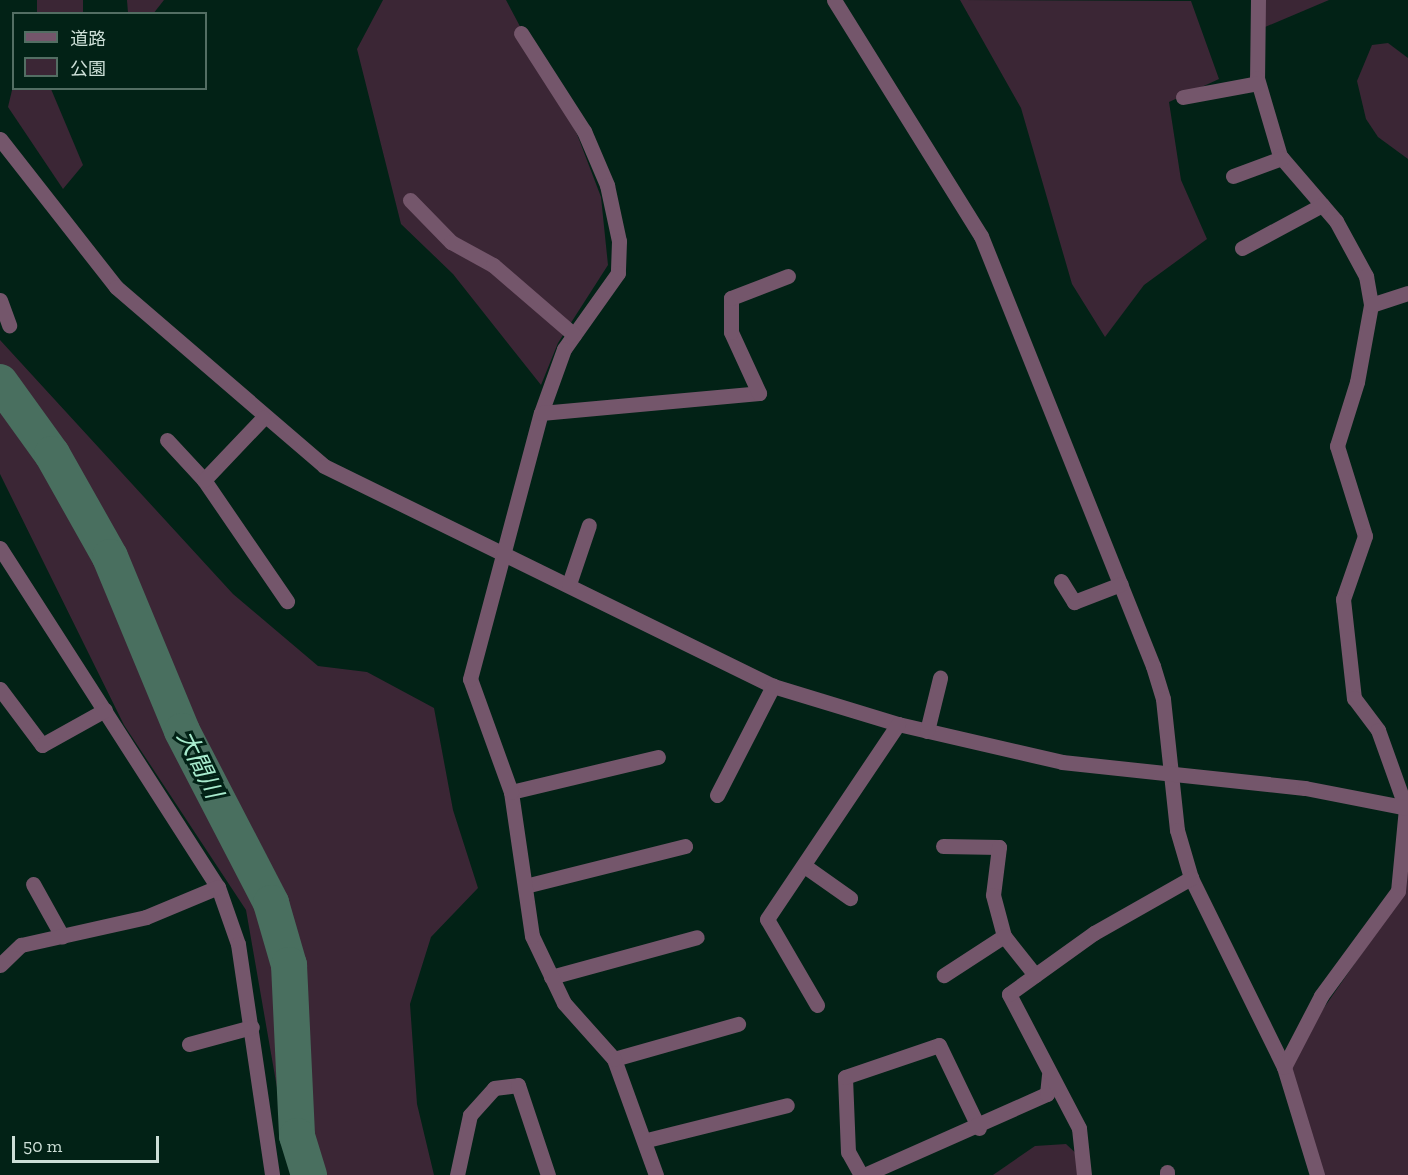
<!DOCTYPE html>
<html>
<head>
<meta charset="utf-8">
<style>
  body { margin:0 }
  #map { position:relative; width:1408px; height:1175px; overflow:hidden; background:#022216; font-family:"Zilla Slab","Noto Sans JP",serif }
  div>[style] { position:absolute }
  .green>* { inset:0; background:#3b2635; transform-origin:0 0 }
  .river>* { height:36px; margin:-18px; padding:0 18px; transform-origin:18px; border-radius:18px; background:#496f5f }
  .minor>* { height:15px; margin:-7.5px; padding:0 7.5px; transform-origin:7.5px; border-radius:7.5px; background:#74566b }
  span { translate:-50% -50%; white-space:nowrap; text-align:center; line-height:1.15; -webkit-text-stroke:6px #022216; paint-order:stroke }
  .water-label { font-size:24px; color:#a8ecce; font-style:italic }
  .legend { position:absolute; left:12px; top:12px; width:195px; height:78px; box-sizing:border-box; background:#022216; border:2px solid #536e63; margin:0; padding:8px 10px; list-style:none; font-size:18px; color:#cddfd7 }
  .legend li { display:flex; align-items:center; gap:12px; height:30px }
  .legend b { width:30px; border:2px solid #536e63 }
  .scale { position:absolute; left:12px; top:1136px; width:147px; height:27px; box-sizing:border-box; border:3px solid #cddfd7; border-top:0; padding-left:8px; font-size:18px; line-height:21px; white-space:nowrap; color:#cddfd7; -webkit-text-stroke:4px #022216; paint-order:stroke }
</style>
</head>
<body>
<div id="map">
  <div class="green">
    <div style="left:37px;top:0;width:46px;height:14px"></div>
    <div style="clip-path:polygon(127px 0,164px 0,153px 14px,128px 13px)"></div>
    <div style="clip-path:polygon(383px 0,506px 0,577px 134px,601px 197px,608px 265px,558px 343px,541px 385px,453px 274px,401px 224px,357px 49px)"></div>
    <div style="clip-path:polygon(960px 0,1191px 1px,1219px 79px,1169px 102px,1181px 180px,1207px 239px,1144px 285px,1105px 337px,1072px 284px,1021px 108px)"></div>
    <div style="clip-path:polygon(1263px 0,1329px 0,1265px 27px)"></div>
    <div style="clip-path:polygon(1388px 43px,1408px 58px,1408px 159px,1378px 137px,1366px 119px,1357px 81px,1372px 45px)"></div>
    <div style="clip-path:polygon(13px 86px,51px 89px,83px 165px,63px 189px,8px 107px)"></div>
    <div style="clip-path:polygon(0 340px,233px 594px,318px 666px,367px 672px,434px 708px,453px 810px,478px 888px,431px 937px,410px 1004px,417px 1104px,434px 1175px,302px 1175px,291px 1168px,246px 910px,124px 725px,0 474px)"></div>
    <div style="clip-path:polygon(1408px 848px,1408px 1175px,1315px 1175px,1287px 1061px,1401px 897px)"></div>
    <div style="clip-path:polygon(1066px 1144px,1079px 1156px,1081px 1175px,993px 1175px,1035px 1146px)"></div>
  </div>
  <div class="river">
    <div style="left:0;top:382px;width:89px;rotate:54.2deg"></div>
    <div style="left:52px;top:454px;width:118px;rotate:60.6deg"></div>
    <div style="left:110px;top:557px;width:188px;rotate:67.5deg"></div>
    <div style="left:182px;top:731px;width:194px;rotate:62.6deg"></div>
    <div style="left:271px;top:903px;width:65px;rotate:73.8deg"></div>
    <div style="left:289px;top:965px;width:171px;rotate:87.3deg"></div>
    <div style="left:297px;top:1136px;width:41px;rotate:72.9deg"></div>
  </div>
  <div class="minor">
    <div style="left:834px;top:0;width:278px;rotate:58.1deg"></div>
    <div style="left:981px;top:236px;width:463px;rotate:68.2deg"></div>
    <div style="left:1153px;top:666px;width:34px;rotate:73deg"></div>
    <div style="left:1163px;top:699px;width:132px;rotate:83.9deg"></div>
    <div style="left:1177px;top:830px;width:50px;rotate:73.7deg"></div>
    <div style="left:1191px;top:878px;width:211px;rotate:63.8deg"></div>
    <div style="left:1284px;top:1067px;width:113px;rotate:73deg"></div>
    <div style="left:1258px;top:0;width:78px;rotate:90.7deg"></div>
    <div style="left:1257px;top:78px;width:81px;rotate:73.6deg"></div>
    <div style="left:1280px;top:156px;width:86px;rotate:49.3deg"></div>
    <div style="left:1336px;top:221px;width:63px;rotate:61.4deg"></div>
    <div style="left:1366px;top:276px;width:29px;rotate:80deg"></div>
    <div style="left:1371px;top:305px;width:78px;rotate:100.3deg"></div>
    <div style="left:1357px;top:382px;width:67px;rotate:107.4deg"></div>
    <div style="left:1337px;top:446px;width:94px;rotate:72.7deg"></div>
    <div style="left:1365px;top:536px;width:67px;rotate:109.2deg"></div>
    <div style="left:1343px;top:599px;width:100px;rotate:83.7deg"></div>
    <div style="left:1354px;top:698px;width:40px;rotate:53deg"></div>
    <div style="left:1378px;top:730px;width:83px;rotate:70.3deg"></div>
    <div style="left:1406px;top:808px;width:83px;rotate:95.5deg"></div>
    <div style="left:1398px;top:891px;width:130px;rotate:126.3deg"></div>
    <div style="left:1321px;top:996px;width:80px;rotate:117.5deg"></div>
    <div style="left:521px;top:33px;width:117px;rotate:57.3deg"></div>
    <div style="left:584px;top:131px;width:59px;rotate:66.9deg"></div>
    <div style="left:607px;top:185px;width:57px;rotate:77.9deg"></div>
    <div style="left:619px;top:241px;width:32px;rotate:92deg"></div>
    <div style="left:618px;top:273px;width:93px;rotate:125.4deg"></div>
    <div style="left:564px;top:349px;width:68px;rotate:109.8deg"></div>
    <div style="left:1183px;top:97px;width:76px;rotate:-10.6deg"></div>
    <div style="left:0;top:139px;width:188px;rotate:51.9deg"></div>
    <div style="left:116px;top:287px;width:274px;rotate:40.7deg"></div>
    <div style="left:324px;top:466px;width:500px;rotate:26.1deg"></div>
    <div style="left:773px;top:686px;width:131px;rotate:16.9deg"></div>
    <div style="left:898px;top:724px;width:168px;rotate:13deg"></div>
    <div style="left:1062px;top:762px;width:244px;rotate:6.1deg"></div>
    <div style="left:1305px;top:788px;width:105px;rotate:11deg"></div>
    <div style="left:1233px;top:176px;width:52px;rotate:-20.2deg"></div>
    <div style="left:410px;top:200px;width:59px;rotate:45.7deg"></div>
    <div style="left:451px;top:242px;width:48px;rotate:28.7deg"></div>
    <div style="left:493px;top:265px;width:107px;rotate:40.8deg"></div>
    <div style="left:1242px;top:248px;width:91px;rotate:-28.3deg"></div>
    <div style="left:0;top:300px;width:27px;rotate:70deg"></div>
    <div style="left:1371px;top:305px;width:39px;rotate:-18deg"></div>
    <div style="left:167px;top:440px;width:54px;rotate:47.2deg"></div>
    <div style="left:204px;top:480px;width:147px;rotate:55.6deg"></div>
    <div style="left:204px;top:480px;width:86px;rotate:-46.4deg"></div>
    <div style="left:0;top:548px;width:403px;rotate:57.3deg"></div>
    <div style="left:218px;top:887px;width:60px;rotate:70.7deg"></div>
    <div style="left:238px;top:944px;width:233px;rotate:81.6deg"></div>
    <div style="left:1061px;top:581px;width:25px;rotate:58deg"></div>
    <div style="left:1074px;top:602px;width:50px;rotate:-21deg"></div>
    <div style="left:569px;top:584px;width:62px;rotate:-71.3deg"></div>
    <div style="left:0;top:689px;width:70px;rotate:53.1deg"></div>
    <div style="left:42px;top:745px;width:72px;rotate:-29.1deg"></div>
    <div style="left:927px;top:731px;width:55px;rotate:-76.2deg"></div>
    <div style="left:511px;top:792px;width:151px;rotate:-13.4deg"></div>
    <div style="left:717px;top:795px;width:123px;rotate:-62.8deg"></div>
    <div style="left:943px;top:846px;width:56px;rotate:1deg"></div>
    <div style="left:999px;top:847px;width:48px;rotate:97.1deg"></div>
    <div style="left:993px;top:895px;width:42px;rotate:75deg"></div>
    <div style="left:1004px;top:936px;width:72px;rotate:147deg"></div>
    <div style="left:806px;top:867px;width:54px;rotate:35.2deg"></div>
    <div style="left:33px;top:884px;width:60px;rotate:60.9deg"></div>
    <div style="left:525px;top:886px;width:165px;rotate:-14deg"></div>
    <div style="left:1004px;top:936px;width:50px;rotate:51.5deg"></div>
    <div style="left:0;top:965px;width:29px;rotate:-44deg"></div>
    <div style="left:21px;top:945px;width:128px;rotate:-12.6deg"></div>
    <div style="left:146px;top:917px;width:78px;rotate:-22.6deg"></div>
    <div style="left:551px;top:977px;width:151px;rotate:-15.3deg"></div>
    <div style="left:817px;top:1005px;width:99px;rotate:-120.2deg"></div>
    <div style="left:767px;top:919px;width:235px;rotate:-56.1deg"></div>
    <div style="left:189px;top:1044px;width:65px;rotate:-15.1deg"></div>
    <div style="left:614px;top:1059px;width:129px;rotate:-15.8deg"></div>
    <div style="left:647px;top:1140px;width:144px;rotate:-14deg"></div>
    <div style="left:1167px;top:1172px;width:3px;rotate:90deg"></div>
    <div style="left:457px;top:1175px;width:61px;rotate:-77.8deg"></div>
    <div style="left:470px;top:1115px;width:36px;rotate:-48deg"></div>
    <div style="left:494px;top:1088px;width:24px;rotate:-7deg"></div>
    <div style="left:518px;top:1085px;width:95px;rotate:71.6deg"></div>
    <div style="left:656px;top:1175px;width:123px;rotate:-109.9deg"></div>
    <div style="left:614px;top:1059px;width:75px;rotate:-131.8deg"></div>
    <div style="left:564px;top:1003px;width:74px;rotate:-115.5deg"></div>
    <div style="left:532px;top:936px;width:146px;rotate:-98.3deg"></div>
    <div style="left:511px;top:792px;width:120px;rotate:-109.9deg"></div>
    <div style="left:470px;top:679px;width:275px;rotate:-75.1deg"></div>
    <div style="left:541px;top:413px;width:219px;rotate:-5.2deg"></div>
    <div style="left:759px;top:393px;width:67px;rotate:-114.7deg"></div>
    <div style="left:731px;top:332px;width:34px;rotate:-90deg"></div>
    <div style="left:731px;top:298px;width:61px;rotate:-21.1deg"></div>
    <div style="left:861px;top:1175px;width:26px;rotate:-119deg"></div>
    <div style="left:848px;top:1152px;width:75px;rotate:-92.3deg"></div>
    <div style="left:845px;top:1077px;width:99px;rotate:-18.8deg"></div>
    <div style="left:939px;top:1045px;width:92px;rotate:64.3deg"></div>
    <div style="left:864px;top:1175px;width:200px;rotate:-23.9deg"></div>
    <div style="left:1047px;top:1094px;width:19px;rotate:-84deg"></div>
    <div style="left:1084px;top:1175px;width:47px;rotate:-96.1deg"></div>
    <div style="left:1079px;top:1128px;width:151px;rotate:-117.6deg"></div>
    <div style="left:1009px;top:994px;width:105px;rotate:-35.7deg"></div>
    <div style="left:1094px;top:933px;width:112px;rotate:-29.6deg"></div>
  </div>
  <div class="water-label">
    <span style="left:200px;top:764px;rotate:64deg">大間川</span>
  </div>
  <ul class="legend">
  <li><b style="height:8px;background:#74566b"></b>道路</li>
  <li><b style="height:16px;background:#3b2635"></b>公園</li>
  </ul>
  <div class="scale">50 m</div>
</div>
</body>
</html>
